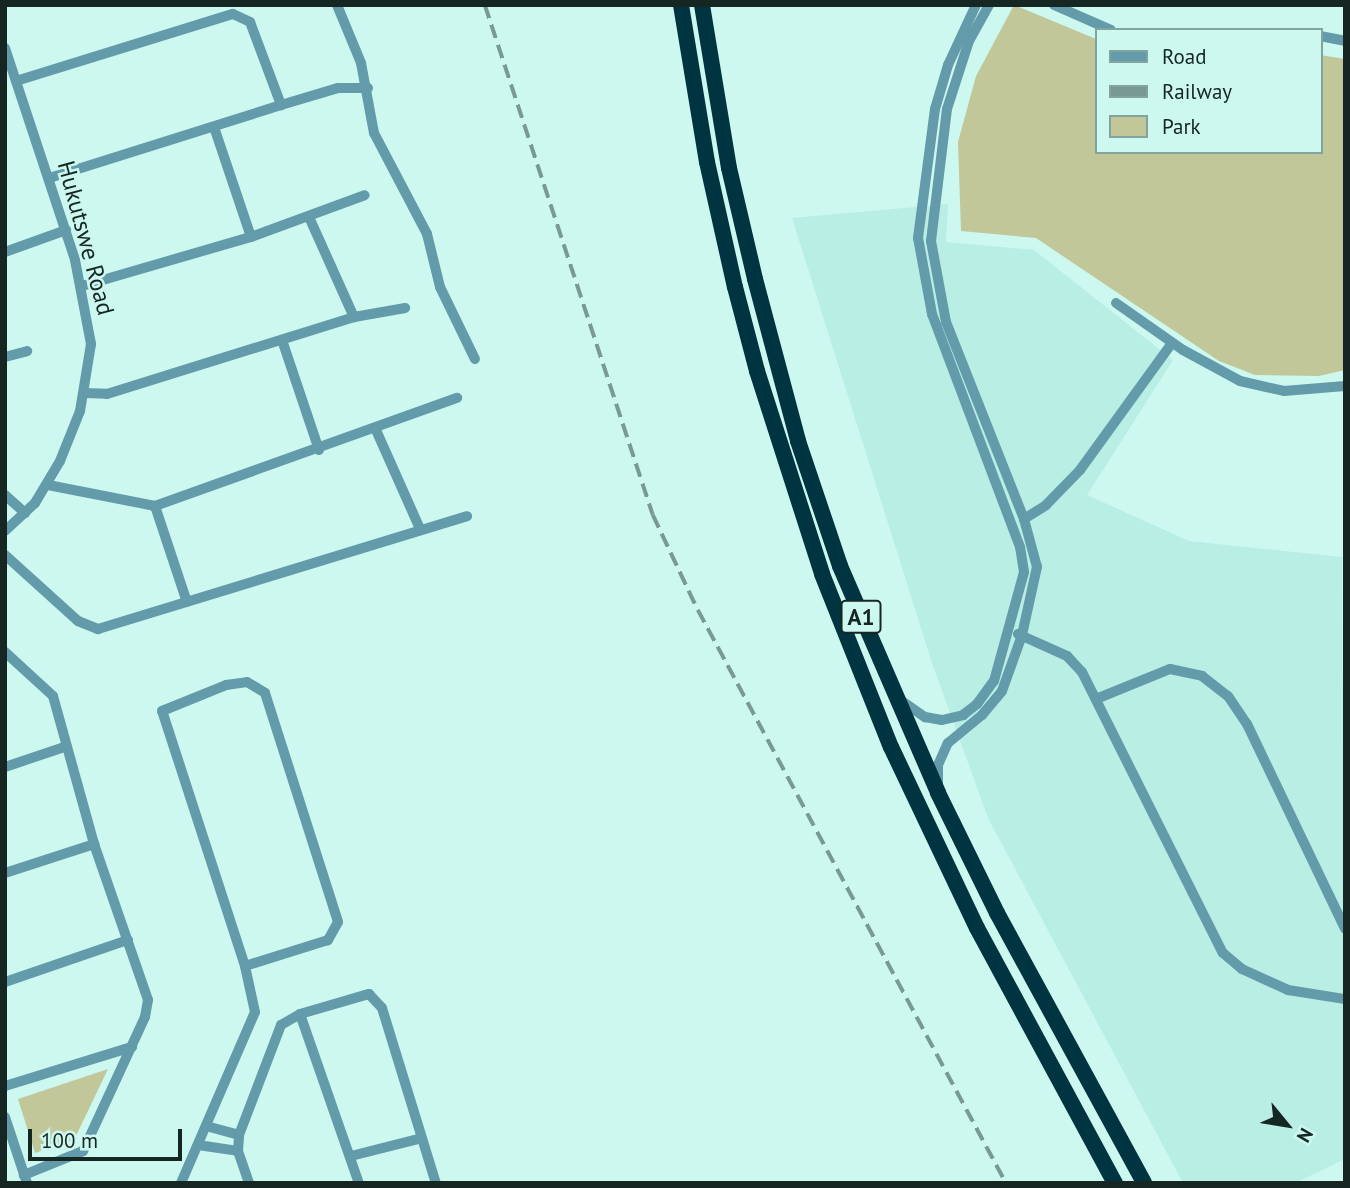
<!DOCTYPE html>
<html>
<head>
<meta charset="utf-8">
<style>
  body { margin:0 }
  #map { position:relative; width:1350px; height:1188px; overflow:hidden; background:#ccf8f0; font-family:"PT Sans",sans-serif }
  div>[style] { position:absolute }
  .built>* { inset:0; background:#b9eee4 }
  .green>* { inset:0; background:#c1c798 }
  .minor>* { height:10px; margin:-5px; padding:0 5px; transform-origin:5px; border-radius:5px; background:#639baa }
  .highway>* { height:16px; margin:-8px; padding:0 8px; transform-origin:8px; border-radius:8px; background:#003440 }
  .rail>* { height:3.5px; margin-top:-1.75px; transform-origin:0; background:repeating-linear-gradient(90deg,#799994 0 14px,transparent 0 21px) }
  span { translate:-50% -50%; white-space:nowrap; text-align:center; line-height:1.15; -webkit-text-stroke:5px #ccf8f0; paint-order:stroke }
  .shield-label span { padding:2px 5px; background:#ccf8f0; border:2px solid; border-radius:5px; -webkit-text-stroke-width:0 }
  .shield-label { font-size:23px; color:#152623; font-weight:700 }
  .street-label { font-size:24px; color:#152623 }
  .frame { position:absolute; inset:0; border:7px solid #152623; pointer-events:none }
  .legend { position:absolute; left:1095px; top:28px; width:228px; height:126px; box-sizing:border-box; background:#ccf8f0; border:2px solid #83a49e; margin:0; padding:9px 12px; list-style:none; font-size:21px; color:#152623 }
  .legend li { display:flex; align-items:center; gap:14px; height:35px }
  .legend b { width:35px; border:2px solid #83a49e }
  .north { position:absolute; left:1252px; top:1090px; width:70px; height:70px; -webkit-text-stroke:5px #ccf8f0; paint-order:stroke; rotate:120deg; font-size:19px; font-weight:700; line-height:28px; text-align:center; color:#152623 }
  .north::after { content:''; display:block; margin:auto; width:24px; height:32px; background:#152623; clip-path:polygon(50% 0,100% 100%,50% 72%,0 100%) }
  .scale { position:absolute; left:28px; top:1129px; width:154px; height:32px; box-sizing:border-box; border:4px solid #152623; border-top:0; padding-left:9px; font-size:21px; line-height:24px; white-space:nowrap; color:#152623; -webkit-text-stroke:5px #ccf8f0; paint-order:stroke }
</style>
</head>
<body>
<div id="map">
  <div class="built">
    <div style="clip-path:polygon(948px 204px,946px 242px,1034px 250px,1173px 360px,1087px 495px,1189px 541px,1342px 557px,1345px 1159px,1295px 1183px,1183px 1183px,988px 818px,932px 663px,792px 218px)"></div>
  </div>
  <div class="green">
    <div style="clip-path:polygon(1014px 5px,1096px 39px,1096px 152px,1320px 152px,1320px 55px,1345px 59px,1345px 370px,1319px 376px,1255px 375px,1219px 361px,1036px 238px,961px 231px,958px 142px,976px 76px)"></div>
    <div style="clip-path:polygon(108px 1069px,74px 1140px,35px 1153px,18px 1099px)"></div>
  </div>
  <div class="minor">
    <div style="left:337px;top:5px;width:63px;rotate:67.5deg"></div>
    <div style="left:361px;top:63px;width:71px;rotate:79.5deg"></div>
    <div style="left:374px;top:133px;width:114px;rotate:62.3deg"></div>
    <div style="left:427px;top:234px;width:55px;rotate:76.2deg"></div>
    <div style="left:440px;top:287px;width:80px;rotate:64.1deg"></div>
    <div style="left:1054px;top:5px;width:62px;rotate:23.7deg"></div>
    <div style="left:1320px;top:36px;width:25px;rotate:11deg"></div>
    <div style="left:5px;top:48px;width:223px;rotate:71.7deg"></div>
    <div style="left:75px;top:260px;width:86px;rotate:79.2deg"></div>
    <div style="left:91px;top:344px;width:68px;rotate:99.3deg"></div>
    <div style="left:80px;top:411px;width:54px;rotate:111.8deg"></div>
    <div style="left:60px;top:461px;width:49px;rotate:120.8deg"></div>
    <div style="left:35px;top:503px;width:41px;rotate:137deg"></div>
    <div style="left:16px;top:81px;width:227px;rotate:-17.2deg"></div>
    <div style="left:233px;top:14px;width:19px;rotate:25deg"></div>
    <div style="left:250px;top:22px;width:89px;rotate:69.5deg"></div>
    <div style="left:281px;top:105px;width:243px;rotate:162.5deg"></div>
    <div style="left:281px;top:105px;width:59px;rotate:-16.6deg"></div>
    <div style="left:338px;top:88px;width:30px"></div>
    <div style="left:214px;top:127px;width:116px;rotate:71.4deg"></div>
    <div style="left:309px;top:217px;width:110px;rotate:65.8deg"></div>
    <div style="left:5px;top:252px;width:65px;rotate:-19.8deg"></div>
    <div style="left:82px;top:286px;width:176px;rotate:-16.2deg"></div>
    <div style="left:251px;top:237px;width:121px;rotate:-20.2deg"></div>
    <div style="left:1116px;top:303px;width:82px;rotate:35deg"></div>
    <div style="left:1183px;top:350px;width:65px;rotate:28.5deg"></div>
    <div style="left:1240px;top:381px;width:45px;rotate:12.8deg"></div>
    <div style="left:1284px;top:391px;width:61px;rotate:-4.7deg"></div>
    <div style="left:282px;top:340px;width:116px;rotate:71.4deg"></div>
    <div style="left:5px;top:357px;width:23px;rotate:-15deg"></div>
    <div style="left:84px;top:393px;width:23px;rotate:2deg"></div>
    <div style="left:107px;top:394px;width:259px;rotate:-17.3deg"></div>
    <div style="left:354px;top:317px;width:52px;rotate:-10deg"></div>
    <div style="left:376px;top:430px;width:108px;rotate:66deg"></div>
    <div style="left:48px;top:485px;width:109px;rotate:11.1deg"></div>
    <div style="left:155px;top:506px;width:321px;rotate:-19.7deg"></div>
    <div style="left:5px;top:495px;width:27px;rotate:42deg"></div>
    <div style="left:155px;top:506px;width:101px;rotate:71.6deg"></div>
    <div style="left:1024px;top:519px;width:26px;rotate:-32deg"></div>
    <div style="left:1046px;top:505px;width:49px;rotate:-45.8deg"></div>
    <div style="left:1080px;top:470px;width:157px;rotate:-54.1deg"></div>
    <div style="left:5px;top:555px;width:98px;rotate:42.1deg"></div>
    <div style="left:78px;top:621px;width:22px;rotate:22deg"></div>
    <div style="left:98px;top:629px;width:386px;rotate:-17deg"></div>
    <div style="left:1018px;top:634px;width:54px;rotate:24.2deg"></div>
    <div style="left:1067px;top:656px;width:22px;rotate:47deg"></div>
    <div style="left:1082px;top:672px;width:314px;rotate:63.4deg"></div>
    <div style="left:1223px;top:953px;width:25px;rotate:40deg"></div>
    <div style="left:1242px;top:969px;width:51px;rotate:24.5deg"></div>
    <div style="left:1288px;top:990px;width:58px;rotate:9deg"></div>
    <div style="left:5px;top:652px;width:65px;rotate:42.5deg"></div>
    <div style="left:53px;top:696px;width:154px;rotate:74.5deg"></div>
    <div style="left:94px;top:844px;width:165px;rotate:70.9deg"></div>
    <div style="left:148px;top:1000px;width:17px;rotate:100deg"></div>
    <div style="left:145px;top:1017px;width:148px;rotate:114.8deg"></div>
    <div style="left:83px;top:1151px;width:64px;rotate:157.9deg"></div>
    <div style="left:899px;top:699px;width:32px;rotate:35deg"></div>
    <div style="left:925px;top:717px;width:17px;rotate:10deg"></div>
    <div style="left:942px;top:720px;width:22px;rotate:-13deg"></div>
    <div style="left:963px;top:715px;width:18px;rotate:-38deg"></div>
    <div style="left:977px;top:704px;width:29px;rotate:-54deg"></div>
    <div style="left:994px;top:681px;width:113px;rotate:-74.6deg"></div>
    <div style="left:1024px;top:572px;width:25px;rotate:-99deg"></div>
    <div style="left:1020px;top:547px;width:249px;rotate:-110.7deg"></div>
    <div style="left:932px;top:314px;width:77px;rotate:-100.4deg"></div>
    <div style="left:918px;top:238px;width:130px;rotate:-82.5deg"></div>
    <div style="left:935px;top:109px;width:46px;rotate:-73.5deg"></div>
    <div style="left:948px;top:65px;width:66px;rotate:-65deg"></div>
    <div style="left:1096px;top:699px;width:80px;rotate:-22.1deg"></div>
    <div style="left:1170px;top:669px;width:33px;rotate:12deg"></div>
    <div style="left:1202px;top:676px;width:33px;rotate:38deg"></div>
    <div style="left:1228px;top:696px;width:34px;rotate:56deg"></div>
    <div style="left:1247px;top:724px;width:227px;rotate:64.4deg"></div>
    <div style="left:5px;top:767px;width:65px;rotate:-18.7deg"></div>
    <div style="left:938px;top:786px;width:21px;rotate:-90deg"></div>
    <div style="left:938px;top:765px;width:24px;rotate:-66deg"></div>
    <div style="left:948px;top:743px;width:44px;rotate:-39.5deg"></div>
    <div style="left:982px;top:715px;width:31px;rotate:-50deg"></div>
    <div style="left:1002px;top:691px;width:59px;rotate:-70.3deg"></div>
    <div style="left:1022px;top:635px;width:70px;rotate:-77.6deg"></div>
    <div style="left:1037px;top:567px;width:50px;rotate:-105.2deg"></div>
    <div style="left:1024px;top:519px;width:212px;rotate:-111.6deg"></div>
    <div style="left:946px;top:322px;width:82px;rotate:-100.5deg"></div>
    <div style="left:931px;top:241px;width:133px;rotate:-83.1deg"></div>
    <div style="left:947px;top:109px;width:71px;rotate:-72.1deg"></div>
    <div style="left:969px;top:41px;width:41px;rotate:-60.9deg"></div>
    <div style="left:5px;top:873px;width:94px;rotate:-18deg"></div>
    <div style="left:5px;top:982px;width:130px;rotate:-18.9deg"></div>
    <div style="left:300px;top:1014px;width:179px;rotate:70.8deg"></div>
    <div style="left:5px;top:1086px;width:133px;rotate:-17.1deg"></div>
    <div style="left:5px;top:1117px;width:70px;rotate:71.6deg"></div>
    <div style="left:206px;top:1126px;width:34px;rotate:15deg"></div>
    <div style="left:198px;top:1145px;width:40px;rotate:8.5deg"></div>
    <div style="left:351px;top:1156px;width:73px;rotate:-14.2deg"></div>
    <div style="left:181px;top:1183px;width:186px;rotate:-66.6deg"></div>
    <div style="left:255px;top:1012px;width:47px;rotate:-102.3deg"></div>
    <div style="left:245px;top:966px;width:268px;rotate:-108deg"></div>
    <div style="left:162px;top:711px;width:69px;rotate:-22.1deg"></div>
    <div style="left:226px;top:685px;width:21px;rotate:-8deg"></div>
    <div style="left:247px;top:682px;width:21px;rotate:31deg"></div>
    <div style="left:265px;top:693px;width:240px;rotate:72.3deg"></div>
    <div style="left:338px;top:922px;width:21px;rotate:119deg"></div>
    <div style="left:328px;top:940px;width:87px;rotate:162.6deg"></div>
    <div style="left:249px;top:1183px;width:34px;rotate:-109deg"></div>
    <div style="left:238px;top:1151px;width:16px;rotate:-86deg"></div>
    <div style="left:239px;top:1135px;width:118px;rotate:-69.1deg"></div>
    <div style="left:281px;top:1025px;width:22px;rotate:-30deg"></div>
    <div style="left:300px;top:1014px;width:72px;rotate:-16.2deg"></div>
    <div style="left:369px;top:994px;width:19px;rotate:47deg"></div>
    <div style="left:382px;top:1008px;width:183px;rotate:72.9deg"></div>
  </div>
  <div class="highway">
    <div style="left:681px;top:5px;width:159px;rotate:80.6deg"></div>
    <div style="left:707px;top:162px;width:128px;rotate:77.4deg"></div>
    <div style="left:735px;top:287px;width:87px;rotate:75.3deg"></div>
    <div style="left:757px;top:371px;width:213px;rotate:72.2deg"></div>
    <div style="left:822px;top:574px;width:186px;rotate:68.3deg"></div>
    <div style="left:891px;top:747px;width:200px;rotate:64.6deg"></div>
    <div style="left:977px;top:928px;width:290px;rotate:61.6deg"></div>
    <div style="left:702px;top:5px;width:165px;rotate:80.6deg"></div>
    <div style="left:729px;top:168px;width:114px;rotate:76.8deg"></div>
    <div style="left:755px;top:279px;width:168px;rotate:75.1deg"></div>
    <div style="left:798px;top:441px;width:132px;rotate:71.4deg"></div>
    <div style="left:840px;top:566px;width:247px;rotate:66.6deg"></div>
    <div style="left:938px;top:793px;width:134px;rotate:63.8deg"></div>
    <div style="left:997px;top:913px;width:307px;rotate:61.4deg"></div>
  </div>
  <div class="rail">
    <div style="left:485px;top:5px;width:537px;rotate:71.77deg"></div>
    <div style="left:653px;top:515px;width:105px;rotate:64.7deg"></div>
    <div style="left:698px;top:610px;width:651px;rotate:61.74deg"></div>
  </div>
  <div class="shield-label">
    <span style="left:861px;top:617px">A1</span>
  </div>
  <div class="street-label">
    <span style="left:86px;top:238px;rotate:75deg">Hukutswe Road</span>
  </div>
  <div class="frame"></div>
  <ul class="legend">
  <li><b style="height:9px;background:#639baa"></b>Road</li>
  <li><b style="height:9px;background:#799994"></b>Railway</li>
  <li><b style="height:19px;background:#c1c798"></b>Park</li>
  </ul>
  <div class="north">N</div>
  <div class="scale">100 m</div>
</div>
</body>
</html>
